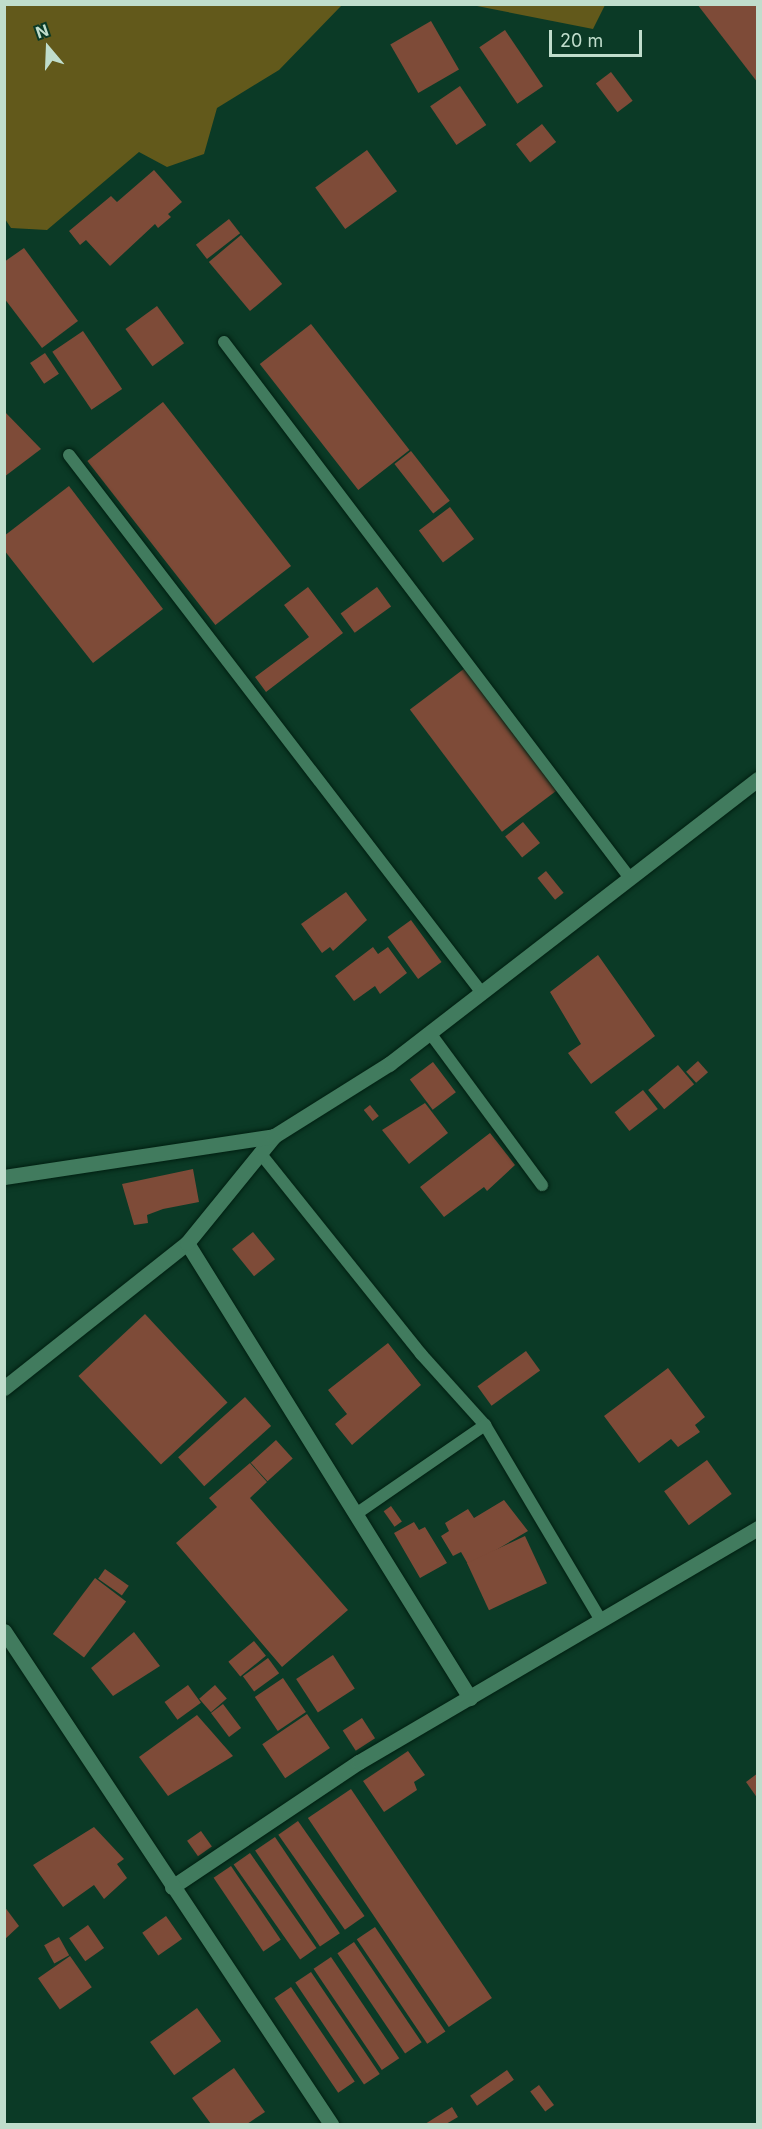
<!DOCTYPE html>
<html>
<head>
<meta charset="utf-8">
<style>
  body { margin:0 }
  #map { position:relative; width:762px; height:2129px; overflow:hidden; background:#0b3a26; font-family:Inter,sans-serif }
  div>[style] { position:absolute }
  .green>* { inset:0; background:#62591b }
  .building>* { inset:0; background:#7e4b38; transform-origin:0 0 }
  .roads { filter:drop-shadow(0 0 2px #011f11) drop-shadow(0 0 2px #011f11) }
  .service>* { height:12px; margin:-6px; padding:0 6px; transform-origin:6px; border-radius:6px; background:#417b5e }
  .minor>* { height:15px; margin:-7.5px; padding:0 7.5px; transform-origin:7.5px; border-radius:7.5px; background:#417b5e }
  .tertiary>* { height:15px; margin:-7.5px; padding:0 7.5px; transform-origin:7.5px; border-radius:7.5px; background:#417b5e }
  span { translate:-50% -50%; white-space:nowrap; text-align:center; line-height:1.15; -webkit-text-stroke:4.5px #0b3a26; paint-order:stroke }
  .frame { position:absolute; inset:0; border:6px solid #c0ddcc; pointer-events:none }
  .north { position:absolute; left:18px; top:18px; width:60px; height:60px; -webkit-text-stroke:4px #0b3a26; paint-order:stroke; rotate:341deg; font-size:16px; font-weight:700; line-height:24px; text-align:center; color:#c0ddcc }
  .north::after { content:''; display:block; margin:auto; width:21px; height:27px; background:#c0ddcc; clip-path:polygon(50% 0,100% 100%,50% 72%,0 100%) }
  .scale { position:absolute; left:549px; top:30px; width:93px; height:27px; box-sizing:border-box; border:3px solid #c0ddcc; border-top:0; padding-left:8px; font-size:18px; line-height:21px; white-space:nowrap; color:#c0ddcc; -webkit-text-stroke:4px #0b3a26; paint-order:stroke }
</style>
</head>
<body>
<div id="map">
  <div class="green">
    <div style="clip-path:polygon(4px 5px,5px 4px,342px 5px,279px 70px,217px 108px,204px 154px,167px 167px,139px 152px,47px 230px,11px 228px,5px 219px)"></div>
    <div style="clip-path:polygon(472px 5px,472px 4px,605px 5px,593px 29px)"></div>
  </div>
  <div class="building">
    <div style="clip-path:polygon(697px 4px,758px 4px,758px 83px)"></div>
    <div style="left:431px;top:21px;width:56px;height:47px;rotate:60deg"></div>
    <div style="left:505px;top:30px;width:68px;height:31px;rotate:56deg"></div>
    <div style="left:611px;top:72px;width:36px;height:19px;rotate:53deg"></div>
    <div style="left:460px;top:86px;width:47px;height:36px;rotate:56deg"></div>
    <div style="left:542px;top:124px;width:23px;height:33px;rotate:52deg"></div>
    <div style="left:367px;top:150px;width:51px;height:64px;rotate:54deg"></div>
    <div style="clip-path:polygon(154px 170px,182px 202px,168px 214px,171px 217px,158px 228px,155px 224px,110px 266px,86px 240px,80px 245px,69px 231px,111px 196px,117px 202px)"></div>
    <div style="left:229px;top:219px;width:18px;height:42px;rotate:52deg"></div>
    <div style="left:241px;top:235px;width:64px;height:42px;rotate:50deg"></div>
    <div style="clip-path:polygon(24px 248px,78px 321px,42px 348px,4px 298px,4px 262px)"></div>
    <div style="left:157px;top:306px;width:46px;height:39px;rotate:54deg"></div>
    <div style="left:311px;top:324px;width:160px;height:65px;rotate:52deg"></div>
    <div style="left:83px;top:331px;width:70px;height:37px;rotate:56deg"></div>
    <div style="left:45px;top:353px;width:25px;height:18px;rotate:56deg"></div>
    <div style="left:163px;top:402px;width:208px;height:96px;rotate:52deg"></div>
    <div style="clip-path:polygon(4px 411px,41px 449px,4px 477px)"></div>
    <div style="left:411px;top:451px;width:63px;height:21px;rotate:52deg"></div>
    <div style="clip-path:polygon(69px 486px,163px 609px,93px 663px,4px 550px,4px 536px)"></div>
    <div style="left:450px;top:507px;width:40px;height:39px;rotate:53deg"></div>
    <div style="clip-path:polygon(308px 587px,343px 633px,266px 692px,255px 677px,309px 637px,284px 605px)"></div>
    <div style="left:377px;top:587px;width:24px;height:45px;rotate:54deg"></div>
    <div style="left:465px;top:668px;width:153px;height:69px;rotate:53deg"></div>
    <div style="left:523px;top:822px;width:27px;height:23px;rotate:51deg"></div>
    <div style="left:546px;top:871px;width:28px;height:11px;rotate:51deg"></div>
    <div style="clip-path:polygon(346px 892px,367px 920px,333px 951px,330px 947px,322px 953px,301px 924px)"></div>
    <div style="left:411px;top:920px;width:52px;height:29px;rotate:54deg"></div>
    <div style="clip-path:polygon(373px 947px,378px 954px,388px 947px,407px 973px,380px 994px,375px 986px,354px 1001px,335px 976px)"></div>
    <div style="clip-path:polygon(598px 955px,655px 1036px,591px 1084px,568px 1053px,581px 1044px,550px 992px)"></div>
    <div style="left:698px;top:1061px;width:15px;height:16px;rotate:48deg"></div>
    <div style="left:433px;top:1062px;width:38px;height:29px;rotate:53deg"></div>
    <div style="left:678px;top:1065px;width:25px;height:39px;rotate:50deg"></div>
    <div style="left:643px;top:1090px;width:24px;height:36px;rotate:52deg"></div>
    <div style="clip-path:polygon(425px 1103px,448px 1133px,409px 1164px,382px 1130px)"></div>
    <div style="left:370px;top:1105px;width:14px;height:8px;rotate:51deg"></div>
    <div style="clip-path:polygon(490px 1133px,515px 1165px,487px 1191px,484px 1187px,444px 1217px,420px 1187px)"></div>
    <div style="clip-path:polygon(193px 1169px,199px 1202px,163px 1209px,147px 1215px,148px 1223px,134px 1225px,122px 1184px)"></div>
    <div style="left:253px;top:1232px;width:35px;height:27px;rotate:51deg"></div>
    <div style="left:145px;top:1314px;width:121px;height:91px;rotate:47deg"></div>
    <div style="clip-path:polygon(388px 1343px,421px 1385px,352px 1445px,335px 1424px,347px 1414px,328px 1390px)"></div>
    <div style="left:526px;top:1351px;width:24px;height:60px;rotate:54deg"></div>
    <div style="clip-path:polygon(668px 1368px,705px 1417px,695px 1425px,700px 1432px,678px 1447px,671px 1439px,639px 1463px,604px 1416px)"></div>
    <div style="left:245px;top:1397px;width:39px;height:90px;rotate:48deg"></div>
    <div style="left:276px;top:1440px;width:25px;height:34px;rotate:48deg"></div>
    <div style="left:707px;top:1460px;width:42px;height:53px;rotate:54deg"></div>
    <div style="clip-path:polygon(250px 1463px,267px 1482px,250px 1498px,348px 1610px,282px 1667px,176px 1543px,217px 1507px,209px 1498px)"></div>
    <div style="clip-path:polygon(504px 1500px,528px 1531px,469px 1566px,461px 1552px,453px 1556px,441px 1536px,449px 1531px,445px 1523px,468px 1509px,474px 1518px)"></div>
    <div style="left:391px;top:1506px;width:19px;height:9px;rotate:55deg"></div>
    <div style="clip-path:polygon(414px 1522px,419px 1530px,425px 1527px,447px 1563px,420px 1578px,394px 1533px)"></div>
    <div style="left:525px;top:1536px;width:52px;height:64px;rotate:65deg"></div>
    <div style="left:105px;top:1569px;width:29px;height:12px;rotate:35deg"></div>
    <div style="left:95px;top:1578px;width:39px;height:70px;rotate:37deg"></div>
    <div style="clip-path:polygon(134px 1632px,160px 1666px,113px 1696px,91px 1668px)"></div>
    <div style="left:254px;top:1641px;width:19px;height:33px;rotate:51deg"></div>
    <div style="left:333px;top:1655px;width:40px;height:44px;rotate:57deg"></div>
    <div style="left:268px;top:1658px;width:19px;height:31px;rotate:54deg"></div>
    <div style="left:283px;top:1678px;width:41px;height:34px;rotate:56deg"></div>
    <div style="left:188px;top:1685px;width:22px;height:29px;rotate:54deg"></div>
    <div style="left:215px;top:1685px;width:18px;height:21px;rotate:49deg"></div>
    <div style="left:223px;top:1704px;width:30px;height:15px;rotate:53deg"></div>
    <div style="left:307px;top:1714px;width:41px;height:54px;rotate:56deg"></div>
    <div style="clip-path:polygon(197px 1715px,233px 1756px,168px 1796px,139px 1757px)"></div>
    <div style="left:362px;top:1718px;width:24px;height:23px;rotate:57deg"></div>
    <div style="clip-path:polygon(408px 1751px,425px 1775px,414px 1782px,417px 1790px,384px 1812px,363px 1781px)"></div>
    <div style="clip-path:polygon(758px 1773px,758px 1799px,746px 1782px)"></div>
    <div style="left:351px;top:1789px;width:252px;height:52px;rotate:56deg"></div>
    <div style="left:298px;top:1821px;width:116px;height:24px;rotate:55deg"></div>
    <div style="clip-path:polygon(94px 1827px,124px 1859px,117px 1864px,127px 1878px,104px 1899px,94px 1885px,63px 1907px,33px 1865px)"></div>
    <div style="left:201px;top:1831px;width:19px;height:17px;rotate:55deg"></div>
    <div style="left:275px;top:1837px;width:116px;height:24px;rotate:56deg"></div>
    <div style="left:250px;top:1853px;width:116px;height:20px;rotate:55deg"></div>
    <div style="left:231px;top:1866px;width:89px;height:21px;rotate:56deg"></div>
    <div style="clip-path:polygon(4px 1906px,19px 1926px,4px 1940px)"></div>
    <div style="left:166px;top:1916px;width:28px;height:29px;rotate:55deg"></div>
    <div style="left:88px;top:1925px;width:28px;height:23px;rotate:55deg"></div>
    <div style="left:375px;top:1927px;width:126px;height:22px;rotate:56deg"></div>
    <div style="left:59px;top:1937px;width:21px;height:17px;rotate:61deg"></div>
    <div style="left:354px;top:1942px;width:121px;height:20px;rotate:56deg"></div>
    <div style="left:70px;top:1956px;width:38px;height:39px;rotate:55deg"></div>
    <div style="left:331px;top:1957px;width:122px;height:21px;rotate:56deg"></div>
    <div style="left:311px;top:1972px;width:123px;height:19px;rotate:56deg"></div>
    <div style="left:291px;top:1987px;width:114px;height:20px;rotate:56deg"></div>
    <div style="left:197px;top:2008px;width:41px;height:58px;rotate:54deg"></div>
    <div style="clip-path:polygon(234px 2068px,265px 2112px,247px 2124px,211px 2124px,192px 2098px)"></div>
    <div style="left:507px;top:2070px;width:12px;height:45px;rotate:55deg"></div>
    <div style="left:539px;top:2085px;width:25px;height:11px;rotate:53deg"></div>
    <div style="clip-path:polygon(452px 2107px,458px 2117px,446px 2124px,425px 2124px)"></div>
  </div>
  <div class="roads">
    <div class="service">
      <div style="left:224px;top:342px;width:671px;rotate:52.87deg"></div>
      <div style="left:69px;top:455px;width:678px;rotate:52.49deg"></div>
      <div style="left:430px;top:1033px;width:189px;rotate:53.6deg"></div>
      <div style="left:260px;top:1153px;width:258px;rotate:51.3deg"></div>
      <div style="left:421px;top:1354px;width:96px;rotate:48deg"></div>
      <div style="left:485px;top:1425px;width:227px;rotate:59.3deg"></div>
      <div style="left:356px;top:1514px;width:157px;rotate:-34.6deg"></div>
    </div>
    <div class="minor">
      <div style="left:187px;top:1243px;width:536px;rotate:58.12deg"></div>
      <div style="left:4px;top:1388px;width:233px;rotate:-38.4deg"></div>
      <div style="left:187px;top:1243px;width:138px;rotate:-50.9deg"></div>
      <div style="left:172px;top:1887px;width:225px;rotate:-33.8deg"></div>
      <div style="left:359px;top:1762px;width:463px;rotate:-30.4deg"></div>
    </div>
    <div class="tertiary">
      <div style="left:4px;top:1177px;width:273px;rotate:-8.6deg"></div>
      <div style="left:274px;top:1136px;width:136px;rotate:-32.1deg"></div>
      <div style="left:389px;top:1064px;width:466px;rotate:-37.7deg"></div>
      <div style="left:4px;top:1631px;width:592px;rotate:56.44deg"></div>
    </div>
  </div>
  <div class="frame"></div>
  <div class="north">N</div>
  <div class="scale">20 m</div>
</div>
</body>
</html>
